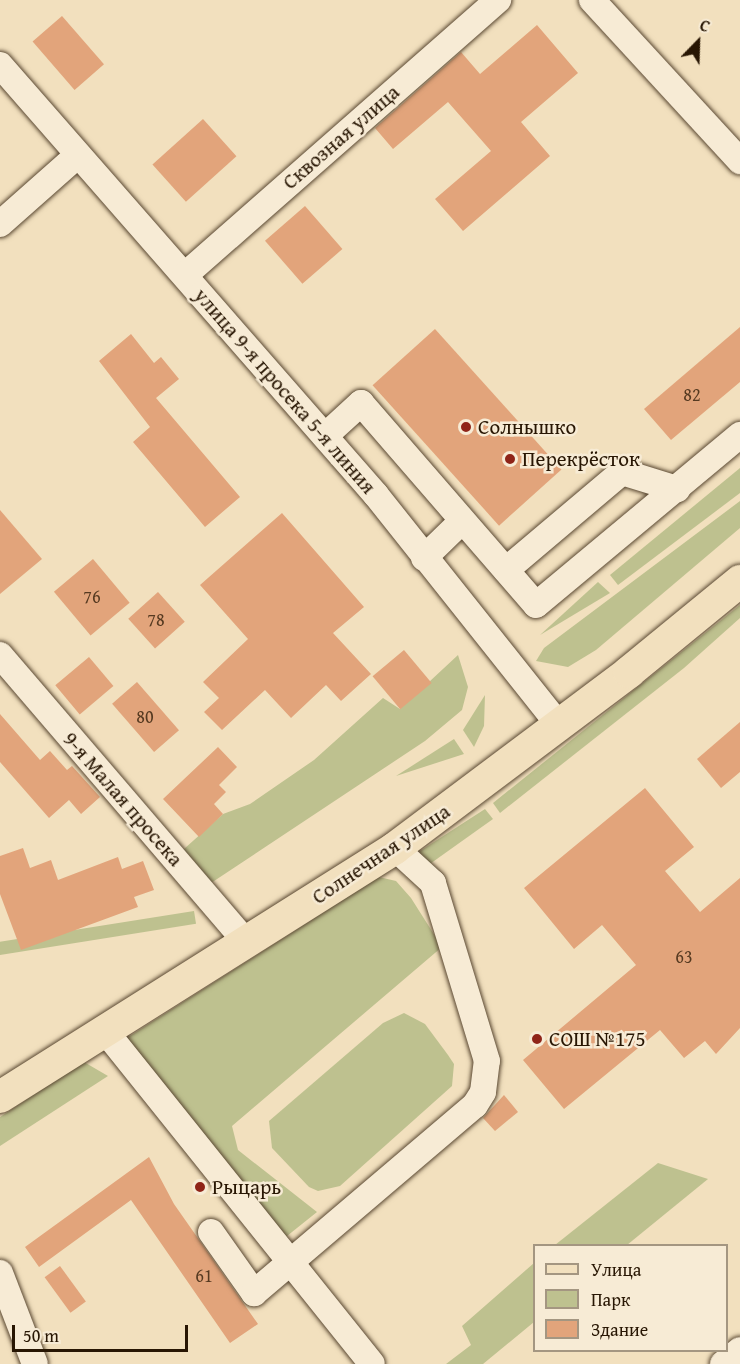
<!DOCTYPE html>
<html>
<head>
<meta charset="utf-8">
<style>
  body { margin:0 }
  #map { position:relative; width:740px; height:1364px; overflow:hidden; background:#f2e0be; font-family:"Gentium Book Plus",serif }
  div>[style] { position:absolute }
  .green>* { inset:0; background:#bec18f; transform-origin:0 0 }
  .building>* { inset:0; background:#e2a47b; transform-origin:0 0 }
  .roads { filter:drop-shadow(0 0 2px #5a4832) drop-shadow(0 0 2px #5a4832) }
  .minor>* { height:26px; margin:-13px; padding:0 13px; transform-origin:13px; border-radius:13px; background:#f7ebd5 }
  .major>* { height:32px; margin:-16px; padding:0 16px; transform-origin:16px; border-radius:16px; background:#f2e0be }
  .dots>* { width:16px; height:16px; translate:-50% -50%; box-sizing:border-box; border:3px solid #f7ebd5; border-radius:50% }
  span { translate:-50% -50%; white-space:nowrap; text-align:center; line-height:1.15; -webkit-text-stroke:5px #f7ebd5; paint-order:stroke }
  .number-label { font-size:18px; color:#563a21 }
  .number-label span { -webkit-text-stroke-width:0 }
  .street-label { font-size:21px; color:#281603 }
  .poi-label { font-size:21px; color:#281603 }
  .left { translate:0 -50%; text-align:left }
  .legend { position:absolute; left:533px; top:1244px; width:195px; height:108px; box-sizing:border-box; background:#f7ebd5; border:2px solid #a49681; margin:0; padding:8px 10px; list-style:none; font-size:18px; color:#281603 }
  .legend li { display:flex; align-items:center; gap:12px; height:30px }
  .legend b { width:30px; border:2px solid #a49681 }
  .north { position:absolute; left:668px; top:12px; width:60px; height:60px; -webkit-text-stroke:4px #f7ebd5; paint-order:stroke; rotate:23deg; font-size:16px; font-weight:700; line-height:24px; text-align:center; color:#281603 }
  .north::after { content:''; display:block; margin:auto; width:21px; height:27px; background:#281603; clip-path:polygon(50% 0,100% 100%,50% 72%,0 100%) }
  .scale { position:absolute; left:12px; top:1325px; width:176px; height:27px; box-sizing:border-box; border:3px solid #281603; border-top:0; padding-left:8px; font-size:18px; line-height:21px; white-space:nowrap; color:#281603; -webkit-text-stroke:4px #f7ebd5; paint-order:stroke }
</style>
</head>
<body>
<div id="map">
  <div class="green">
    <div style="clip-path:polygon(740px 468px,740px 493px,618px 585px,610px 575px)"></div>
    <div style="clip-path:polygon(740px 501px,740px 528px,596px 650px,568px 667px,536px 661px,544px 648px)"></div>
    <div style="clip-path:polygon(598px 582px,610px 593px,540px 635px)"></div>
    <div style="clip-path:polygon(740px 605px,740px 618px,684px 668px,500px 813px,493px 803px)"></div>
    <div style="clip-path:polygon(458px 655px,468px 687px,462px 710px,425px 741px,208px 885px,184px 849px,223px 814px,250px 804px,314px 760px,383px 698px,400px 709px)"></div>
    <div style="clip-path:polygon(485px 695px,484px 726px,474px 747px,463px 730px)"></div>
    <div style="clip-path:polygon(454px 739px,464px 754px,396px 776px)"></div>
    <div style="clip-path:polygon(485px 809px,493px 819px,420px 871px,420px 851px)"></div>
    <div style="clip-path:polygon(379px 877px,396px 881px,411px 898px,442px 947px,232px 1126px,238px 1150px,317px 1212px,277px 1244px,122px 1041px)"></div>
    <div style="left:194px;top:911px;width:13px;height:232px;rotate:81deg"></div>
    <div style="clip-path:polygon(404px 1013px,425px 1024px,448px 1055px,454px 1064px,452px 1086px,340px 1186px,318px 1191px,309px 1187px,272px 1148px,269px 1121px,383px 1023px)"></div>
    <div style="clip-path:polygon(84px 1062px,108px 1076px,0 1146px,0 1117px)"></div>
    <div style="clip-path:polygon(658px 1163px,708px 1179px,627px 1245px,555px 1245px)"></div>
    <div style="clip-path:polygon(534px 1263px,534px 1322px,483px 1364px,446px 1364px,471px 1345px,462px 1326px)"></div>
  </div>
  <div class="building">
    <div style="left:62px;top:16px;width:64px;height:39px;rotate:49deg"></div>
    <div style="clip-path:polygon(537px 25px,578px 73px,521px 122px,550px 156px,463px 231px,435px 199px,491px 151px,448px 102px,393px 149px,375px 128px,461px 52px,480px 74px)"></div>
    <div style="left:203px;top:119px;width:50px;height:68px;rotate:48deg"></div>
    <div style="left:305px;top:206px;width:57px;height:53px;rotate:49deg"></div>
    <div style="clip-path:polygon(740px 327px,740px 382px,671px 440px,644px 409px)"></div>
    <div style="left:435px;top:329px;width:189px;height:84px;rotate:48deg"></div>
    <div style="clip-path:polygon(131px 334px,154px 363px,161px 357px,179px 379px,156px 398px,240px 497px,205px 527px,133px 442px,150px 427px,99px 361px)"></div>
    <div style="clip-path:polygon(0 510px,42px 559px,0 594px)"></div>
    <div style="clip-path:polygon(282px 513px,364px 607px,333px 633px,371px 674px,341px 701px,326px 685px,291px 718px,265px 690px,222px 730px,204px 712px,219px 698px,203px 682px,248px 639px,200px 585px)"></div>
    <div style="left:93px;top:559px;width:57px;height:51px;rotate:50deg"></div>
    <div style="left:158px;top:592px;width:40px;height:40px;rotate:48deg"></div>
    <div style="left:404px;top:650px;width:43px;height:41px;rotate:50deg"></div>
    <div style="left:89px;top:657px;width:38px;height:44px;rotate:50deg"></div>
    <div style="left:137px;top:682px;width:64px;height:33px;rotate:49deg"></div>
    <div style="clip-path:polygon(0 714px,40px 760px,50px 751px,67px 770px,72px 766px,100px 797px,81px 814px,69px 800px,49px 818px,0 762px)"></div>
    <div style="clip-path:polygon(740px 722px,740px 772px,721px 788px,697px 759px)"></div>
    <div style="clip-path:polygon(218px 747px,237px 767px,219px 785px,226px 792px,214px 804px,223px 814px,199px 837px,163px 799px)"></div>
    <div style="clip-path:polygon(645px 788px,694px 847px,665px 871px,700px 912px,740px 878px,740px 1028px,716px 1054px,705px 1041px,684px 1058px,660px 1030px,564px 1109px,523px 1060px,636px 965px,602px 925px,574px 949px,524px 888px)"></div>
    <div style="clip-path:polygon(23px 848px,30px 868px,51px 860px,58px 880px,118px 857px,122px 869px,143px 861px,154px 890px,134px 897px,138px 907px,21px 950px,0 894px,0 856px)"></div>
    <div style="clip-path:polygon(504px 1095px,518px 1112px,495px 1131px,483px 1118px)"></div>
    <div style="clip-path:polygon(149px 1157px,174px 1204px,258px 1324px,230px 1343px,131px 1200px,39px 1267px,25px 1247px)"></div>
    <div style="left:60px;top:1266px;width:44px;height:19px;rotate:54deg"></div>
  </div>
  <div class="roads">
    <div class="minor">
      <div style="left:592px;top:0;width:219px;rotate:47.4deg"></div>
      <div style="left:0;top:65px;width:571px;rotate:48.83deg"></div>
      <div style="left:376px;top:495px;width:294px;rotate:51.5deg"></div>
      <div style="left:0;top:224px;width:104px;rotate:-41.5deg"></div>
      <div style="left:185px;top:275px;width:417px;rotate:-41.3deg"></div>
      <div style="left:325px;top:436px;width:49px;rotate:-42.5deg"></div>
      <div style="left:361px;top:403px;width:267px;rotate:49.1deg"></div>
      <div style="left:536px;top:605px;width:266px;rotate:-39.8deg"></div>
      <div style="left:424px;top:558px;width:53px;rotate:-44.2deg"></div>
      <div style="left:506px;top:570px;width:152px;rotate:-40.2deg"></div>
      <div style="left:622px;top:472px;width:58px;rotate:17.2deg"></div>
      <div style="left:0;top:655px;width:379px;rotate:49.4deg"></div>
      <div style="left:106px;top:1032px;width:425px;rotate:51.3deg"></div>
      <div style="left:211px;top:1232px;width:75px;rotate:54.8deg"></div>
      <div style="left:254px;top:1293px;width:290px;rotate:-40.4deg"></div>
      <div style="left:475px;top:1105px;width:15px;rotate:-58deg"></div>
      <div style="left:483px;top:1092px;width:31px;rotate:-83deg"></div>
      <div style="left:487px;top:1061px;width:186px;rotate:-106.9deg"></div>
      <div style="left:433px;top:883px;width:52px;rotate:-137.4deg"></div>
      <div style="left:0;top:1273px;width:97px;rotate:69deg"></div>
      <div style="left:723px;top:1364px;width:22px;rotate:-39deg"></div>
    </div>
    <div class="major">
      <div style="left:0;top:1097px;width:467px;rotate:-32.2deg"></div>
      <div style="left:395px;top:848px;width:293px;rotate:-36.9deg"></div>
      <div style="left:629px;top:672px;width:144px;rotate:-39.3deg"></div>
    </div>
  </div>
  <div class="dots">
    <div style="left:466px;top:427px;background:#8f2418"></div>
    <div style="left:510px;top:459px;background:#8f2418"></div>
    <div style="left:537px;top:1039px;background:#8f2418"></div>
    <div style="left:200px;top:1187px;background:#8f2418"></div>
  </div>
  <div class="number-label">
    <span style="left:692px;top:395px">82</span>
    <span style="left:92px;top:597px">76</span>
    <span style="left:156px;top:620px">78</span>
    <span style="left:145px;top:717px">80</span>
    <span style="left:684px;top:957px">63</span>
    <span style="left:204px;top:1276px">61</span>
  </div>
  <div class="street-label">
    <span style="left:341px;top:137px;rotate:-41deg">Сквозная улица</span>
    <span style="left:285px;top:391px;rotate:49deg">улица 9-я просека 5-я линия</span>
    <span style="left:123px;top:799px;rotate:49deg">9-я Малая просека</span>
    <span style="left:381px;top:854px;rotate:-34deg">Солнечная улица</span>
  </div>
  <div class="poi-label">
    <span class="left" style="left:478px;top:427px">Солнышко</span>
    <span class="left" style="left:522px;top:459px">Перекрёсток</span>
    <span class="left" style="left:549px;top:1039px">СОШ №175</span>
    <span class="left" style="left:212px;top:1187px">Рыцарь</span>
  </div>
  <ul class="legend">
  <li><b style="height:8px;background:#f2e0be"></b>Улица</li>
  <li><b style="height:16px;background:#bec18f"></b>Парк</li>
  <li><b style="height:16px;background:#e2a47b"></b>Здание</li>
  </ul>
  <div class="north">С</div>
  <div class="scale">50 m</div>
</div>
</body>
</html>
